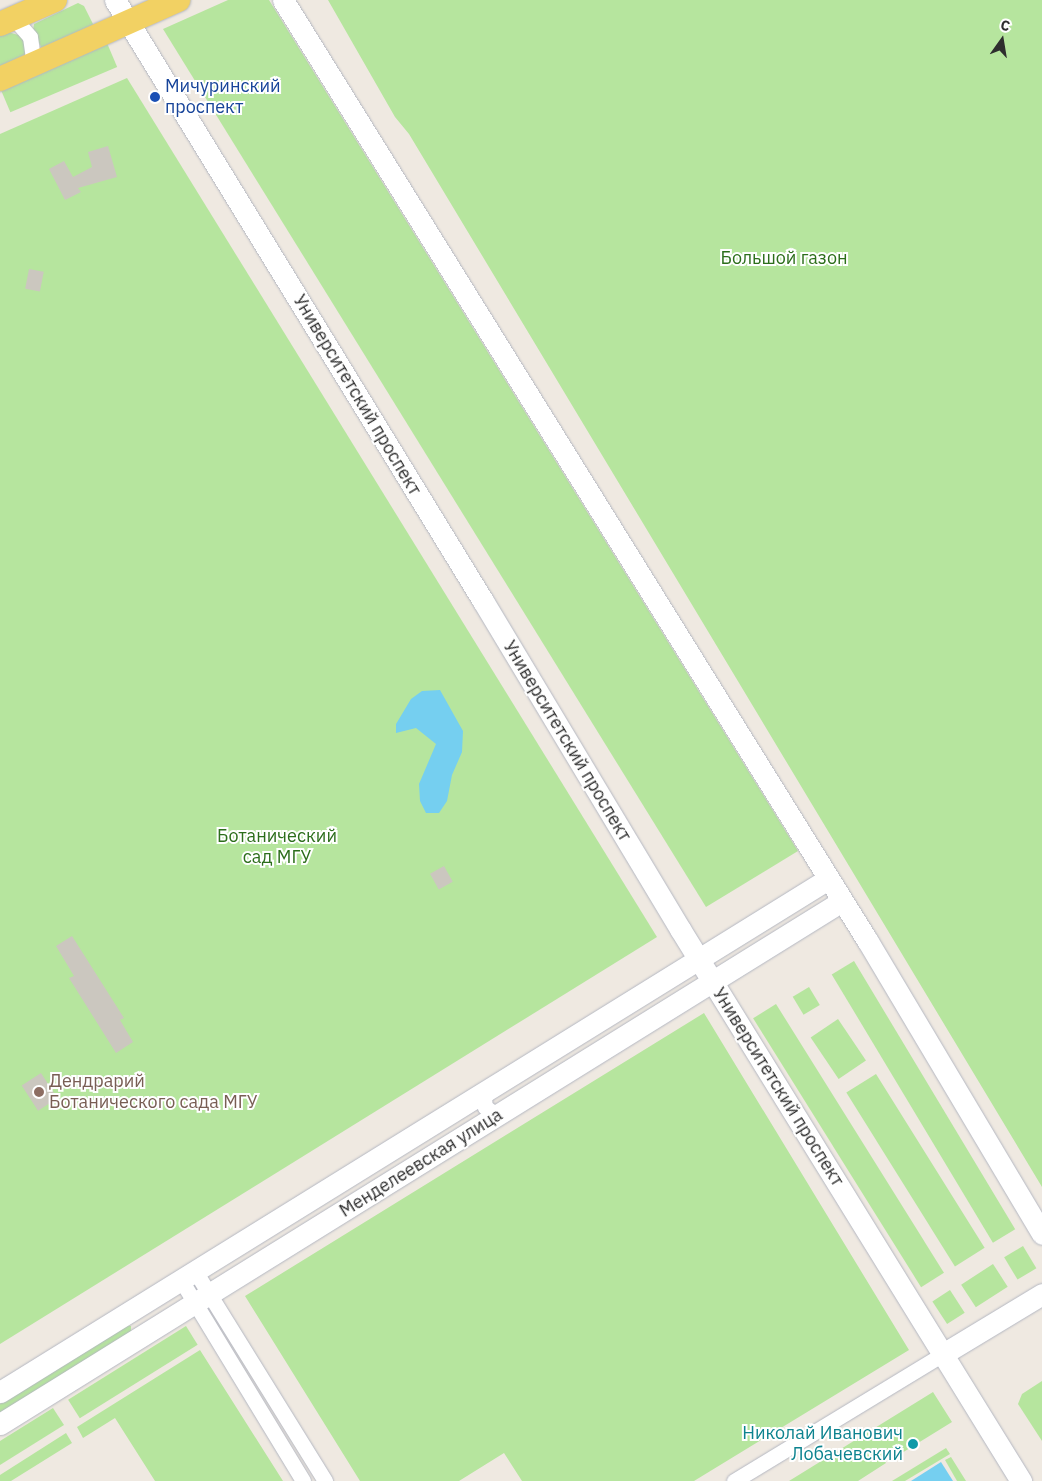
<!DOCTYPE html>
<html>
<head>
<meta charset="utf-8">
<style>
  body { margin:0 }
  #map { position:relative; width:1042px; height:1481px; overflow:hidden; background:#efe9e1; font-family:"IBM Plex Sans",sans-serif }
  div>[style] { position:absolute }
  .green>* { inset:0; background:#b6e59e; transform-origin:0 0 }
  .water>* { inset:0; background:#75cff0 }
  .building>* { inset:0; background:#cbc7bf; transform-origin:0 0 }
  .roads { filter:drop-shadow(0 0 1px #b4b7c1) drop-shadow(0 0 1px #b4b7c1) }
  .street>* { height:15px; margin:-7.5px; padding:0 7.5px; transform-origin:7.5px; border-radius:7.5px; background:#fff }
  .secondary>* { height:21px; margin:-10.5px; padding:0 10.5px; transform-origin:10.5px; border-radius:10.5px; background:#fff }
  .primary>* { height:24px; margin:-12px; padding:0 12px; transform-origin:12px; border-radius:12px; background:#f2d163 }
  .dots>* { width:14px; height:14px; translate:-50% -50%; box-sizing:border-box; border:2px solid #fff; border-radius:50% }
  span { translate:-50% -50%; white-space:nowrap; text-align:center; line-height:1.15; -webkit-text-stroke:4px #fff; paint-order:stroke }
  .transit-label { font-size:18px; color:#164399 }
  .left { translate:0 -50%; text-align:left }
  .park-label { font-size:18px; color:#2c6e1b }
  .street-label { font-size:18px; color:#2e2e2e }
  .education-label { font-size:18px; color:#785e54 }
  .culture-label { font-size:18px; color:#0d838f }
  .right { translate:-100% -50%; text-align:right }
  .north { position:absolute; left:977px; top:15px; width:50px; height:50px; -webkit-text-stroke:4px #fff; paint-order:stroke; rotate:13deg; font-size:14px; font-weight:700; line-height:20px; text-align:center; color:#2e2e2e }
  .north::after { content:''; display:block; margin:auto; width:18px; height:22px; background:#2e2e2e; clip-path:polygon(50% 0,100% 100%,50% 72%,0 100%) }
</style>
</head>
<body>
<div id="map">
  <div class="green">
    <div style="clip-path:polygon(228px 0,269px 0,798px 851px,706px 907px,163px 29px)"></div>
    <div style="clip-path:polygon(328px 0,1042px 0,1042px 1187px,409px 134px,395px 117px)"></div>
    <div style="clip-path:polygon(78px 3px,84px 6px,94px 26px,45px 49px,41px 47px,33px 31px,34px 24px)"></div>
    <div style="clip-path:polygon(8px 32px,22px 36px,27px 54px,0 71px,0 35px)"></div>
    <div style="left:107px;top:43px;width:26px;height:116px;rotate:67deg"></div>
    <div style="clip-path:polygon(127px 78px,657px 937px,0 1344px,0 134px)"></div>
    <div style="left:854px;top:961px;width:313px;height:26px;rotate:59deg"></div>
    <div style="left:809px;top:987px;width:21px;height:19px;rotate:59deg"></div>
    <div style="left:776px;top:1004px;width:317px;height:27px;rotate:58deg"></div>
    <div style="clip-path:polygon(704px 1013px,909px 1350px,694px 1481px,522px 1481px,504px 1453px,459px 1481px,360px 1481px,245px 1296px)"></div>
    <div style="left:838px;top:1019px;width:50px;height:33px;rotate:56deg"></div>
    <div style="left:876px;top:1074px;width:205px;height:35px;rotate:58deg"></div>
    <div style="left:1023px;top:1246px;width:26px;height:22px;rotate:59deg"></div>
    <div style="left:993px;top:1264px;width:27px;height:38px;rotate:57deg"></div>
    <div style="left:950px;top:1290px;width:27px;height:21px;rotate:57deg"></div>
    <div style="clip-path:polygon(125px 1325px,131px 1326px,131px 1335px,0 1418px,0 1404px)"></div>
    <div style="left:186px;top:1326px;width:22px;height:139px;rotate:58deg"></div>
    <div style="clip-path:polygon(200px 1350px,283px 1481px,155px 1481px,115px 1418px,83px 1438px,77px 1427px)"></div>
    <div style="clip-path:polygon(1042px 1381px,1042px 1441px,1018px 1404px,1022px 1394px)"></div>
    <div style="clip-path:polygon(933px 1392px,952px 1422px,897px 1456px,894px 1452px,887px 1452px,883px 1458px,886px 1463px,858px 1481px,789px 1481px)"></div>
    <div style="clip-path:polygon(53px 1408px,64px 1425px,0 1465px,0 1441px)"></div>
    <div style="clip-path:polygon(66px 1433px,72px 1443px,11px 1481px,0 1481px,0 1475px)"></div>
    <div style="clip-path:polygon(946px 1448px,950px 1454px,905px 1481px,892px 1481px)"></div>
    <div style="clip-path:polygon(951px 1457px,966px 1481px,957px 1481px,945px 1460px)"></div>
  </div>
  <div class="water">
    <div style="clip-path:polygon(440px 690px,463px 731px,462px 752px,452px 775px,447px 801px,439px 813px,426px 813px,420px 801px,419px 784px,436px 744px,416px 728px,396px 733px,396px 724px,411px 699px,422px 691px)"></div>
    <div style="clip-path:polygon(941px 1462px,953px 1481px,911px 1481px)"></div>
  </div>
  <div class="building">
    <div style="clip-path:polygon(108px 146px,117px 177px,78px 188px,81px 192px,65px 200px,49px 169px,64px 161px,73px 177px,92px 167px,88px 152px)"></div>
    <div style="left:29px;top:269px;width:15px;height:20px;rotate:11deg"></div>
    <div style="left:444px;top:866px;width:18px;height:16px;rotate:61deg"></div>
    <div style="clip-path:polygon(72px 936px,124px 1018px,120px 1020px,133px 1042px,116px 1053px,69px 978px,74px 976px,56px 946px)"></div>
    <div style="left:41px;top:1073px;width:30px;height:23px;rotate:57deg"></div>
  </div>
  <div class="roads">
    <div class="street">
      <div style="left:9px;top:20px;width:9px;rotate:18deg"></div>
      <div style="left:18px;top:23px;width:18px;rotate:49deg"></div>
      <div style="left:30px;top:37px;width:21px;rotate:82deg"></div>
      <div style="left:33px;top:58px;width:11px;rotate:117deg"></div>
      <div style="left:489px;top:1089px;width:10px;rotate:119deg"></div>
      <div style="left:484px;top:1098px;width:9px;rotate:84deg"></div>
      <div style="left:485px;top:1107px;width:11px;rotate:34deg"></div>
      <div style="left:494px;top:1113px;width:9px;rotate:-6deg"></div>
      <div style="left:195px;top:1271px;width:247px;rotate:58.2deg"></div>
      <div style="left:181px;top:1280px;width:235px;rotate:58.7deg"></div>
      <div style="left:734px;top:1481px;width:245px;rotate:-31.3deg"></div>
    </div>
    <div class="secondary">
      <div style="left:115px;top:0;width:705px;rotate:58.52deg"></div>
      <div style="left:483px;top:601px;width:383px;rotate:59deg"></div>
      <div style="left:680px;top:929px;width:649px;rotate:58.29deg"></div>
      <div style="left:283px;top:0;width:1107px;rotate:58.15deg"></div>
      <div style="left:867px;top:940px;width:342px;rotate:59.2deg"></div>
      <div style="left:943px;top:1354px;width:116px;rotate:-31.2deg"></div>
      <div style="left:0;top:1392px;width:974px;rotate:-31.78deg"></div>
      <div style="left:0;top:1424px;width:991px;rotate:-31.85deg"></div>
    </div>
    <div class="primary">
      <div style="left:0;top:24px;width:60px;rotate:-23.6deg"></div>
      <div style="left:0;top:79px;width:195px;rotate:-23.9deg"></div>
    </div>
  </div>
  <div class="dots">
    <div style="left:155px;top:97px;background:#1a4fb4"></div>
    <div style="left:39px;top:1092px;background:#8d6e63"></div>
    <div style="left:913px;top:1444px;background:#0f9aa8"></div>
  </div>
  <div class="transit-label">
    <span class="left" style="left:165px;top:97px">Мичуринский<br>проспект</span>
  </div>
  <div class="park-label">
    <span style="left:784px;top:258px">Большой газон</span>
    <span style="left:277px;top:847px">Ботанический<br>сад МГУ</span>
  </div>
  <div class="street-label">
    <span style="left:357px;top:395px;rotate:59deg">Университетский проспект</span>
    <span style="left:567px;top:741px;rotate:59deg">Университетский проспект</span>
    <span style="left:778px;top:1087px;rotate:58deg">Университетский проспект</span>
    <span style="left:421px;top:1163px;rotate:-32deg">Менделеевская улица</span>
  </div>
  <div class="education-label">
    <span class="left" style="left:49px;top:1092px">Дендрарий<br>Ботанического сада МГУ</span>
  </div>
  <div class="culture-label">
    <span class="right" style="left:903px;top:1444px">Николай Иванович<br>Лобачевский</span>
  </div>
  <div class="north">С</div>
</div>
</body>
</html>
